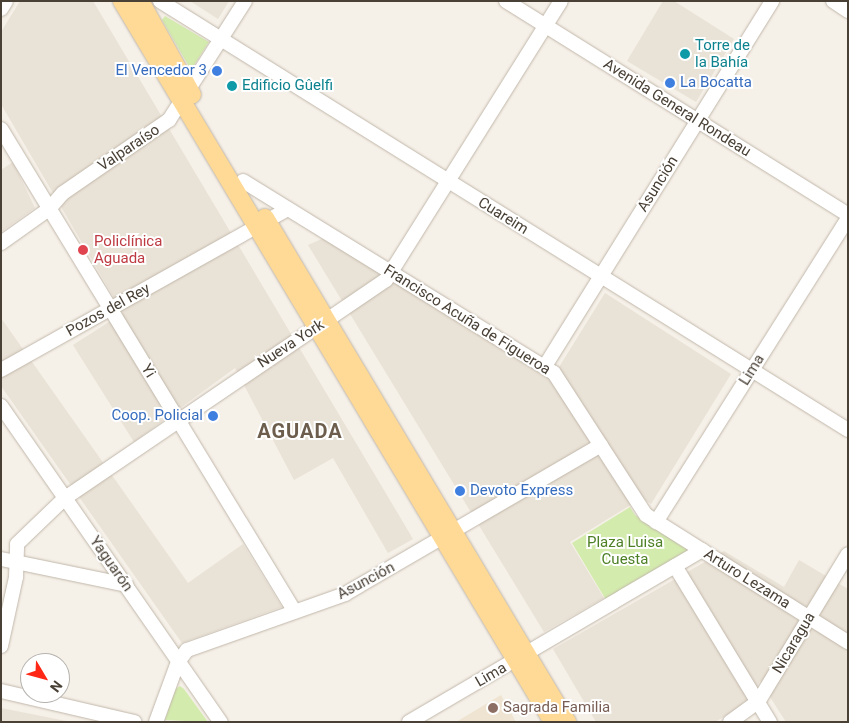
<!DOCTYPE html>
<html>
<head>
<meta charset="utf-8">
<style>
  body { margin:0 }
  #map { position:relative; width:849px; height:723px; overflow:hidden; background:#f5f0e8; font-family:Roboto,sans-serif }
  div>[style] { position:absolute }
  .residential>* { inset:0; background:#e9e2d6 }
  .education>* { inset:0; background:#efe4d1 }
  .green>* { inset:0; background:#d4ebae }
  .roads { filter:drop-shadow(0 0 1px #c1b7aa) drop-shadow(0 0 1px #c1b7aa) }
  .minor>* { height:14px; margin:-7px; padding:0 7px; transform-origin:7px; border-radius:7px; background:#fff }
  .major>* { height:18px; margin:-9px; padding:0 9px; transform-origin:9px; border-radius:9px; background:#ffda97 }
  .dots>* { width:14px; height:14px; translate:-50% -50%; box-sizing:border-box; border:2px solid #fff; border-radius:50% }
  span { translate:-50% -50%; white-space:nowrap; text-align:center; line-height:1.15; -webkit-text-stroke:4px #fff; paint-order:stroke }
  .culture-label { font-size:15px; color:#0d838f }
  .left { translate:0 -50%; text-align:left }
  .shop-label { font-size:15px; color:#366cbe }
  .right { translate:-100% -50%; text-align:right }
  .street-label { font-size:15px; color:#494036 }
  .health-label { font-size:15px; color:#be3a42 }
  .park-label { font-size:15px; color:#4d7f25 }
  .education-label { font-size:15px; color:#785e54 }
  .district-label { font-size:20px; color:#6c5d4c; font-weight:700; letter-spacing:1px }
  .frame { position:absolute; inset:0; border:2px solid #494036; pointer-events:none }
  .north { position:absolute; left:20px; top:653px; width:50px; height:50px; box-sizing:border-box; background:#fff; border:1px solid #b6b3af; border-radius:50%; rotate:127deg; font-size:14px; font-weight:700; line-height:20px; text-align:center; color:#494036 }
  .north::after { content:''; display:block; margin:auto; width:18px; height:22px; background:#ff2715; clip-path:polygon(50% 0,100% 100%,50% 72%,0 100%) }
</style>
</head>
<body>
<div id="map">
  <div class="residential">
    <div style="clip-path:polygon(20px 1px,93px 1px,413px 539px,388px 553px,333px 458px,294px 480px,235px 368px,134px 442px,73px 345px,123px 313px,1px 104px,1px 32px)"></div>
    <div style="clip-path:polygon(190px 1px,229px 1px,218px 19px)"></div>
    <div style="clip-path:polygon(663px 1px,674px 1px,734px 39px,696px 102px,627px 61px)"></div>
    <div style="clip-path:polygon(13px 162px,35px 208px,1px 232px,1px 170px)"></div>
    <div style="clip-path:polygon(324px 238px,551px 380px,605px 293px,731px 374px,651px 504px,642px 498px,570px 542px,604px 598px,544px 632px,308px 245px)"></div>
    <div style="clip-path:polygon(1px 318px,188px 583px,243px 544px,282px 607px,182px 643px,1px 386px)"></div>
    <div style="clip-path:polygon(724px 551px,784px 587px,799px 560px,848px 589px,848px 722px,786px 722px,760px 681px,747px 703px,715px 722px,596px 722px,553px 649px)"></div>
    <div style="clip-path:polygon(1px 708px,71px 722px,1px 722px)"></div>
  </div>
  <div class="education">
    <div style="clip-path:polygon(501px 695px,516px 722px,456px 722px)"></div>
  </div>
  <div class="green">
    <div style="clip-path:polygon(165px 16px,209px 42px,191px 70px,162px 20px)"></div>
    <div style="clip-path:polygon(630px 507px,635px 515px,689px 550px,606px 600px,572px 543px)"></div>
    <div style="clip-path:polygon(180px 686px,184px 689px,208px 722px,165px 720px,174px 690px)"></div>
  </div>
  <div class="roads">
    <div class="minor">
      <div style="left:160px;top:1px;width:811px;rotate:31.95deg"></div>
      <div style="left:506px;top:1px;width:403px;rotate:32deg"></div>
      <div style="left:833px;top:1px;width:18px;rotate:34deg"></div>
      <div style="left:1px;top:9px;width:9px;rotate:-58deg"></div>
      <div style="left:1px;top:129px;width:565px;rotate:58.67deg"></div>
      <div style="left:243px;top:181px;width:365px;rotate:31.7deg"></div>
      <div style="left:554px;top:373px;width:169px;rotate:57.1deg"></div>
      <div style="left:646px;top:515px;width:239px;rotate:32.2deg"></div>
      <div style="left:1px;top:243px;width:59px;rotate:-35.3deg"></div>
      <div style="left:49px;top:209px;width:21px;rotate:-49deg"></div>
      <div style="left:63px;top:193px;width:129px;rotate:-34.6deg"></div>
      <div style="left:169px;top:120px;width:141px;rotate:-57.4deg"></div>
      <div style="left:545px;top:366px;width:430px;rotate:-58.1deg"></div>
      <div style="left:1px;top:370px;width:329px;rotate:-29.3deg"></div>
      <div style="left:1px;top:406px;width:385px;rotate:55.2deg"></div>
      <div style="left:656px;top:522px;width:360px;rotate:-57.7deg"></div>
      <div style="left:1px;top:559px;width:128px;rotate:11.7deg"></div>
      <div style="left:675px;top:566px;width:183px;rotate:58.7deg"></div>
      <div style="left:1px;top:646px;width:71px;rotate:-77.7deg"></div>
      <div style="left:16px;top:577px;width:33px;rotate:-88deg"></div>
      <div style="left:17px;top:544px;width:66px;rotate:-43.8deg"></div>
      <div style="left:65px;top:498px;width:388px;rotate:-34.2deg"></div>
      <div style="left:386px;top:280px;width:329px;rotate:-57.9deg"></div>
      <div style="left:1px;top:691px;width:137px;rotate:13.1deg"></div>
      <div style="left:156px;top:722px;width:64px;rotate:-69.9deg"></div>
      <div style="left:178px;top:662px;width:15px;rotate:-53deg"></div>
      <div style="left:187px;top:650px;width:168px;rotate:-19.5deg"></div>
      <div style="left:345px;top:594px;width:296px;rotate:-30.2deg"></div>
      <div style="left:409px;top:722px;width:340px;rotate:-30.4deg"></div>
      <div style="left:730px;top:722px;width:34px;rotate:-36deg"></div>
      <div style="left:758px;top:702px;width:173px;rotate:-58.7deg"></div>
    </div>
    <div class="major">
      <div style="left:122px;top:1px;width:840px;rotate:59.13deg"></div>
      <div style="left:140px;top:1px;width:107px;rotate:61deg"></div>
      <div style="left:265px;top:218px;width:588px;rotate:59.07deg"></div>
    </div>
  </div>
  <div class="dots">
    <div style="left:685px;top:54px;background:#0f9aa8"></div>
    <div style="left:217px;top:71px;background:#3f7fe0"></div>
    <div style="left:670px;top:83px;background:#3f7fe0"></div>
    <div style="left:232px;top:86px;background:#0f9aa8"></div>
    <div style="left:83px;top:250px;background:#e0444e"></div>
    <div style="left:213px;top:416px;background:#3f7fe0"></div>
    <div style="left:460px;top:491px;background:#3f7fe0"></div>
    <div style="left:493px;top:708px;background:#8d6e63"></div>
  </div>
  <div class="culture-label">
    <span class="left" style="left:695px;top:54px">Torre de<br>la Bahía</span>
    <span class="left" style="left:242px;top:86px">Edificio Gûelfi</span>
  </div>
  <div class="shop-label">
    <span class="right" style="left:207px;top:71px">El Vencedor 3</span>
    <span class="left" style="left:680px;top:83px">La Bocatta</span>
    <span class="right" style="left:203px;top:416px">Coop. Policial</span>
    <span class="left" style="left:470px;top:491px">Devoto Express</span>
  </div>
  <div class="street-label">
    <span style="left:677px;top:108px;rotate:32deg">Avenida General Rondeau</span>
    <span style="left:129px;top:148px;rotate:-34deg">Valparaíso</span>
    <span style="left:658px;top:184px;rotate:-58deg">Asunción</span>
    <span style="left:503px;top:216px;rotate:32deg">Cuareim</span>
    <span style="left:108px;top:310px;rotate:-29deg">Pozos del Rey</span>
    <span style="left:467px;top:320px;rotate:32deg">Francisco Acuña de Figueroa</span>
    <span style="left:291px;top:344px;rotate:-33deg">Nueva York</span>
    <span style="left:752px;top:370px;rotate:-58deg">Lima</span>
    <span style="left:148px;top:371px;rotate:59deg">Yi</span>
    <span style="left:111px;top:564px;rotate:55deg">Yaguarón</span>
    <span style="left:747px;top:579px;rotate:32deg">Arturo Lezama</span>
    <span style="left:366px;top:581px;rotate:-28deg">Asunción</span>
    <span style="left:794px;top:643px;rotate:-59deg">Nicaragua</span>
    <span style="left:491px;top:675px;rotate:-30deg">Lima</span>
  </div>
  <div class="health-label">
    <span class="left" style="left:94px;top:250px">Policlínica<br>Aguada</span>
  </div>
  <div class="park-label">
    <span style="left:625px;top:551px">Plaza Luisa<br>Cuesta</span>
  </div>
  <div class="education-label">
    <span class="left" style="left:503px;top:708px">Sagrada Familia</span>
  </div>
  <div class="district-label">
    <span style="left:300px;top:431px">AGUADA</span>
  </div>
  <div class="frame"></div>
  <div class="north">N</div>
</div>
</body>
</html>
